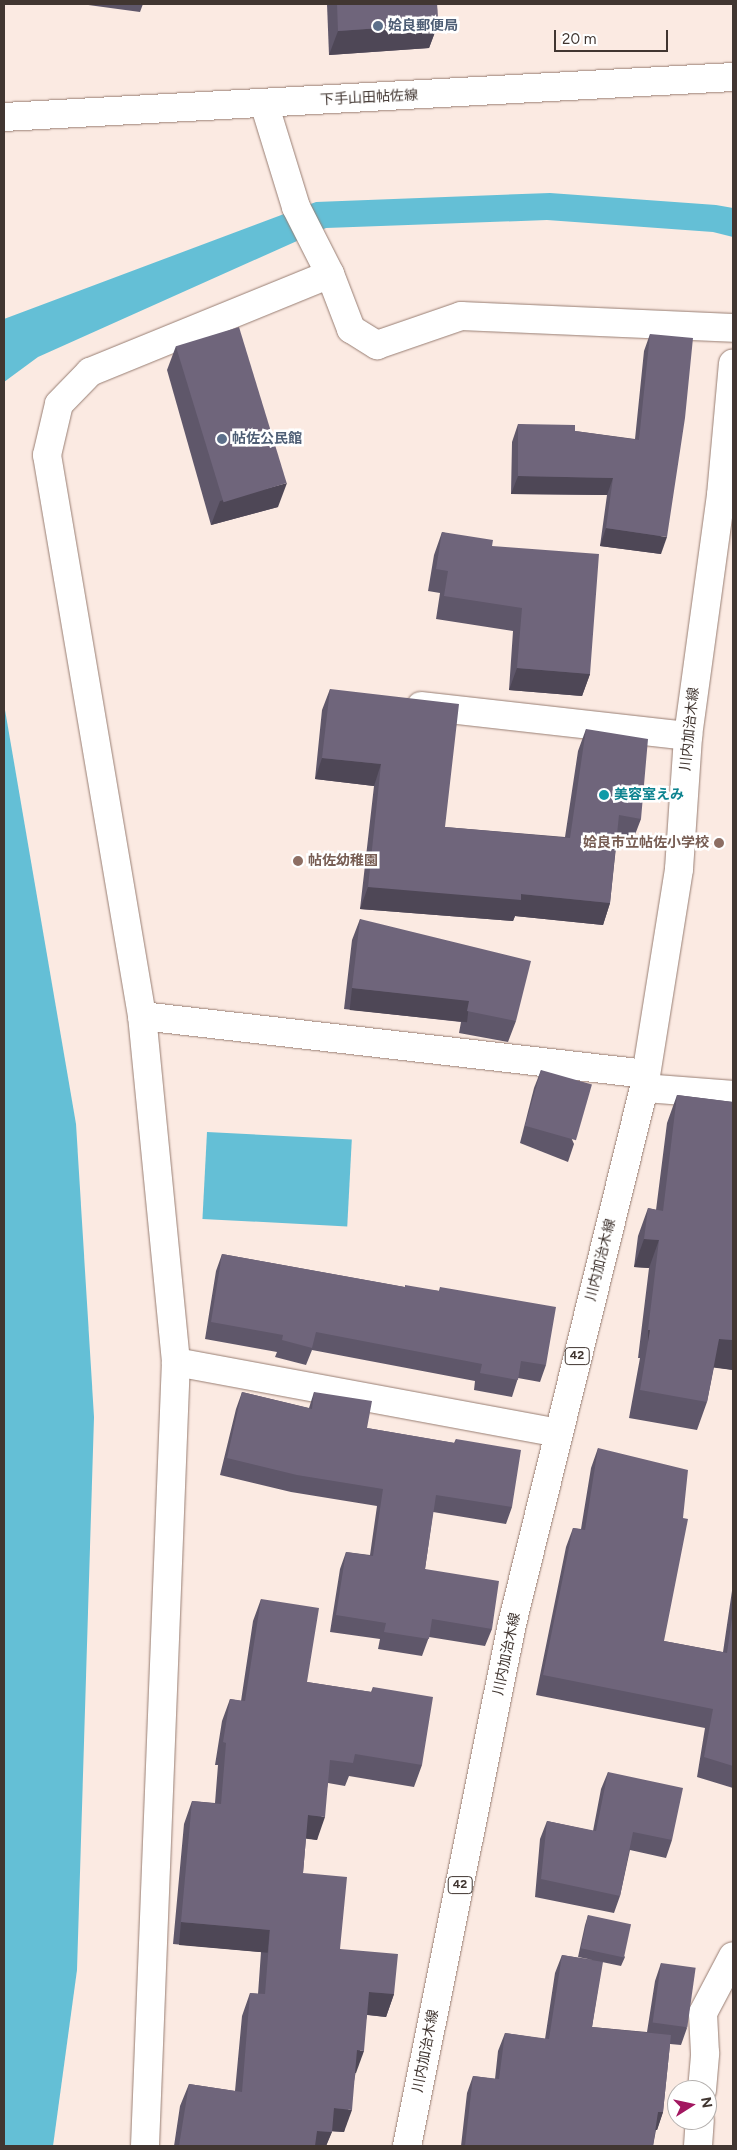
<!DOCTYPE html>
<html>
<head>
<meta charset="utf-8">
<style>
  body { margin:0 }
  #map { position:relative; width:737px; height:2150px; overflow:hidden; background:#fbeae2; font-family:Figtree,"Noto Sans JP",sans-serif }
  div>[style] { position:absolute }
  .water>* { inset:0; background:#64bfd6; transform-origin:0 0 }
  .roads { filter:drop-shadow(0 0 1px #987e73) drop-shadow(0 0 1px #987e73) }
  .street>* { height:28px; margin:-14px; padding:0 14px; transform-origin:14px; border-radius:14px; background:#fff }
  .secondary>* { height:28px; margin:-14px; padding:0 14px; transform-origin:14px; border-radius:14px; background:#fff }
  .primary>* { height:28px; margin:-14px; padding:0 14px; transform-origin:14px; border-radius:14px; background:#fff }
  .wall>* { inset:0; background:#5f576a }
  .shaded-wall>* { inset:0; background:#4e4756; transform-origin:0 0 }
  .building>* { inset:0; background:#6f657b; transform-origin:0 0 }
  .dots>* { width:14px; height:14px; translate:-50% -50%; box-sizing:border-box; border:2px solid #fff; border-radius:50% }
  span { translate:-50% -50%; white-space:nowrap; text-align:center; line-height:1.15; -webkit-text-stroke:5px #fff; paint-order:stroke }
  .shield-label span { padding:1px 4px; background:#fff; border:1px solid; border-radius:4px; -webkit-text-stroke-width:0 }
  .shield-label { font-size:12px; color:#413631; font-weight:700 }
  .service-label { font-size:14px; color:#4e5e75; font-weight:700 }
  .left { translate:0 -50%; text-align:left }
  .street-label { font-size:14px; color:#413631 }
  .culture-label { font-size:14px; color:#0d838f; font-weight:700 }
  .education-label { font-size:14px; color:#785e54; font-weight:700 }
  .right { translate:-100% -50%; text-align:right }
  .frame { position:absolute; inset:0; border:5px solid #413631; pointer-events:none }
  .north { position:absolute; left:667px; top:2080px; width:50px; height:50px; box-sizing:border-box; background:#fff; border:1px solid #b3afad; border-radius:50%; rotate:80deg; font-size:14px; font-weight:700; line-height:20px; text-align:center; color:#413631 }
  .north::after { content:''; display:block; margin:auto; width:18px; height:22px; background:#a21760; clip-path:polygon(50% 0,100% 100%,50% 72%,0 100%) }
  .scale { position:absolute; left:554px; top:30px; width:114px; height:22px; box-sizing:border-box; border:2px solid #413631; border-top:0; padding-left:6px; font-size:15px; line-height:18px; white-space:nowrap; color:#413631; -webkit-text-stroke:4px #fff; paint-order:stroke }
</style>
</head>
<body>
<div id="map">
  <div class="water">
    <div style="clip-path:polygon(550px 193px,716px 205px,733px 208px,733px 237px,713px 232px,547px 220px,326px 228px,38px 357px,4px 382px,4px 319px,316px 202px)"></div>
    <div style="clip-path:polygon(4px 704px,76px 1124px,94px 1417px,77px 1970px,53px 2146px,4px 2146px)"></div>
    <div style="left:207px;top:1132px;width:145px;height:87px;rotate:3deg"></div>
  </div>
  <div class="roads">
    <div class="street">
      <div style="left:264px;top:103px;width:109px;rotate:72.9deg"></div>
      <div style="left:296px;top:207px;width:75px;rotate:63.1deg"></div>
      <div style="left:330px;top:274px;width:59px;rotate:69.1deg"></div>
      <div style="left:351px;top:329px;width:31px;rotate:32deg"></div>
      <div style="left:377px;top:345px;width:89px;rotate:-19deg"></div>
      <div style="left:461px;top:316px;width:272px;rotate:2.5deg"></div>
      <div style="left:421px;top:706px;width:269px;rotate:6.4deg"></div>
      <div style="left:142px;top:1016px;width:507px;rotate:6.56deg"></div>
      <div style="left:644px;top:1088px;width:89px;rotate:4.5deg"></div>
      <div style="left:176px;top:1362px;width:389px;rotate:10.5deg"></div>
      <div style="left:702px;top:2090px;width:37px;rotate:-85deg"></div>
      <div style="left:705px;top:2053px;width:40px;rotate:-92.9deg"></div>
      <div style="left:703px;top:2013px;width:64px;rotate:-62.2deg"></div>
      <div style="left:145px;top:2146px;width:785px;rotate:-87.74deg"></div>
      <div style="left:176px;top:1362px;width:348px;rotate:-95.6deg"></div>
      <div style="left:142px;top:1016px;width:569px;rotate:-99.61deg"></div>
      <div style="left:47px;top:455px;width:52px;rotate:-76.8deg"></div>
      <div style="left:59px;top:404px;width:45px;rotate:-45.9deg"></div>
      <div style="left:90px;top:372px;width:259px;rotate:-22.2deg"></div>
      <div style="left:698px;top:2146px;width:26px;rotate:-86deg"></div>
    </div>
    <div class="secondary">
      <div style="left:4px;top:117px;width:730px;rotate:-3.14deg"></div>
    </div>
    <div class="primary">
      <div style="left:407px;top:2146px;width:532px;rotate:-78.63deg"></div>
      <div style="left:512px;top:1624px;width:552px;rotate:-76.17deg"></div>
      <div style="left:644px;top:1088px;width:222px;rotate:-80.9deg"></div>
      <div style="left:679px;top:869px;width:133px;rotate:-86.1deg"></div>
      <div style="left:688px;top:736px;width:243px;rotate:-82.2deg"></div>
      <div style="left:721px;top:495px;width:132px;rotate:-84.8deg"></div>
    </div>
  </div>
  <div class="wall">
    <div style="clip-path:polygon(81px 4px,143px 4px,140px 12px)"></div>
    <div style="clip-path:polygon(327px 4px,437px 4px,438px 24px,429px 48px,329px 55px)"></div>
    <div style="clip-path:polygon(650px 334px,661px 554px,600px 546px,607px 495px,511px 494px,512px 442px,518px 424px,575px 431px,635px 439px,644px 351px)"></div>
    <div style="clip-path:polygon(176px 346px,278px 507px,211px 525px,167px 370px)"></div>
    <div style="clip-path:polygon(442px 532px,492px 546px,590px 674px,582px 696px,509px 690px,513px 631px,436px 619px,440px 593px,428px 591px,434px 555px)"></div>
    <div style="clip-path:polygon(330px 689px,445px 827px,565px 837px,578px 751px,586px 729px,641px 819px,633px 840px,617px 838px,610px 903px,603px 925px,515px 916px,513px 921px,360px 909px,374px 786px,315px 779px,322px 710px)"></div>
    <div style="clip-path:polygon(360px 919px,516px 1021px,508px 1042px,459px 1033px,461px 1022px,344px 1009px,352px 940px)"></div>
    <div style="clip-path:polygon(541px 1070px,574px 1144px,568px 1162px,520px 1143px,534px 1088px)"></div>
    <div style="clip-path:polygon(677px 1095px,733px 1102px,733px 1370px,714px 1367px,707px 1402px,697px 1430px,629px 1418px,640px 1358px,638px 1358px,649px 1268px,634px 1267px,638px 1236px,648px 1208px,656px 1210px,667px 1123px)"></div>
    <div style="clip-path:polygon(222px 1254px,404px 1287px,439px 1291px,440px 1287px,546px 1365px,540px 1382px,518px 1378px,512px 1397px,474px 1390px,475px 1381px,312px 1350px,306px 1365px,275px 1357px,277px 1352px,205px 1339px,216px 1271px)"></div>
    <div style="clip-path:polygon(242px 1392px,309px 1408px,314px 1392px,367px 1428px,454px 1443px,456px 1439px,512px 1507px,506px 1524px,433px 1512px,425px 1569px,492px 1629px,485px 1646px,429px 1637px,422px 1656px,378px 1649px,380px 1639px,330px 1632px,340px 1569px,346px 1552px,370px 1555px,377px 1506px,291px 1492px,220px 1475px,236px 1409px)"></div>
    <div style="clip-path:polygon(598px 1448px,664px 1641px,723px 1652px,733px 1584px,733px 1788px,697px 1777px,705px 1728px,536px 1695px,566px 1547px,573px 1528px,581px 1529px,591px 1468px)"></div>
    <div style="clip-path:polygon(261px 1599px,307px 1682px,371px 1692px,373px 1687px,422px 1765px,414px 1787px,349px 1776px,345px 1786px,328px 1783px,317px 1840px,306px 1838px,303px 1873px,340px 1949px,394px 1994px,386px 2017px,367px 2015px,344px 2132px,332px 2131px,326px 2146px,174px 2146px,180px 2106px,189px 2084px,235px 2091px,242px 2016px,250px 1993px,258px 1994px,261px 1952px,173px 1944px,184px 1824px,192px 1801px,215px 1803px,218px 1765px,215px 1765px,222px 1721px,230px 1699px,241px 1701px,253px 1621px)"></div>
    <div style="clip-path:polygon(608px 1772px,672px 1840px,666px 1858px,630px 1850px,620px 1896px,614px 1913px,535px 1897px,540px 1839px,547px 1821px,593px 1831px,601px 1789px)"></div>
    <div style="clip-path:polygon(588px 1915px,625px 1957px,621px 1966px,602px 1962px,592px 2027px,647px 2032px,655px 1981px,661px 1963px,687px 2028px,681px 2045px,670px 2044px,663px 2112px,657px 2130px,656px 2130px,653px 2146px,461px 2146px,467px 2093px,473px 2076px,495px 2079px,498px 2051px,505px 2033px,545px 2039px,555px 1973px,562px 1955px,593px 1960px,578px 1957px,585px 1925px)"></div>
  </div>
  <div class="shaded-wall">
    <div style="clip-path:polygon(438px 24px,429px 48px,329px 55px,338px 31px)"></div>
    <div style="clip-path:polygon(518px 476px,613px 478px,607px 495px,511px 494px)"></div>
    <div style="clip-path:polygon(287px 483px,278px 507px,211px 525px,220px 501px)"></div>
    <div style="clip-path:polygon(606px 528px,667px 537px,661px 554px,600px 546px)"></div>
    <div style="clip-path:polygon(517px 668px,590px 674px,582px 696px,509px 690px)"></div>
    <div style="clip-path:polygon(322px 758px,381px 764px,374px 786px,315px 779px)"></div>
    <div style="clip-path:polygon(368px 887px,521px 894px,610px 903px,603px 925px,515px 916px,513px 921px,360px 909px)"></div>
    <div style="left:352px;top:988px;width:118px;height:22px;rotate:6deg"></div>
    <div style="clip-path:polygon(644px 1239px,659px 1240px,649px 1268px,634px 1267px)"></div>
    <div style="left:648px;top:1330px;width:2px;height:30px"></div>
    <div style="clip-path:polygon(719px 1339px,733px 1340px,733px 1370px,709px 1367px)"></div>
    <div style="clip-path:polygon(308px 1815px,325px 1817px,317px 1840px,300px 1838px)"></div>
    <div style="left:181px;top:1922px;width:89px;height:23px;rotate:5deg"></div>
    <div style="clip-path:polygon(369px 1992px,394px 1994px,386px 2017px,361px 2014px)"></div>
    <div style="clip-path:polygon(357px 2050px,364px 2051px,356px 2073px,349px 2073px)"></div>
    <div style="clip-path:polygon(334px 2108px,352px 2110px,344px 2132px,326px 2131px)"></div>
    <div style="clip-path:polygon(658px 2112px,663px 2112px,657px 2130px,652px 2130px)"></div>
    <div style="clip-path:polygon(317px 2131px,332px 2132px,326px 2146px,311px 2146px)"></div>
  </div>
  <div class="building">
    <div style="clip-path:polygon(337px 4px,437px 4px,438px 24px,338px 31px)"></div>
    <div style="left:239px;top:327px;width:163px;height:66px;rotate:73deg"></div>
    <div style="clip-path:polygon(650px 334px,693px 338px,685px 418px,667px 537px,606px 528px,613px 478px,518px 476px,518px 424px,575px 425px,575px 431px,639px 440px)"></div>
    <div style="clip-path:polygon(442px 532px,493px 540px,492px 546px,599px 554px,590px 674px,517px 668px,522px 608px,444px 596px,448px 571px,436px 569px)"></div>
    <div style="clip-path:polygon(330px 689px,459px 704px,445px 827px,570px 838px,586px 729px,648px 739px,641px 819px,619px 815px,610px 903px,521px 894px,521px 900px,368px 887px,381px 764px,322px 758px)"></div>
    <div style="clip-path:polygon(360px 919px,531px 961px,516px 1021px,467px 1011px,469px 1001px,352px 988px)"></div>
    <div style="left:541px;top:1070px;width:53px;height:58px;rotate:16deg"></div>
    <div style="clip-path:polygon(677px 1095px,733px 1102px,733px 1340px,719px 1339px,707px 1402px,640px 1390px,650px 1330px,648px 1330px,659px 1240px,644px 1239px,648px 1208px,663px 1211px)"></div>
    <div style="clip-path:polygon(222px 1254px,405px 1287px,405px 1285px,440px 1291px,440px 1287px,556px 1307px,546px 1365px,521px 1361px,518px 1380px,480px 1373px,482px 1364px,316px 1332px,312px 1348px,282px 1340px,283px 1335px,211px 1322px)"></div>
    <div style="clip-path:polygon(242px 1392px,312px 1409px,314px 1392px,372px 1401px,367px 1428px,455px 1443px,456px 1439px,521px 1450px,512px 1507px,436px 1495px,425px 1569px,499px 1581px,492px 1629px,432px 1619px,429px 1639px,384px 1632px,386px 1623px,336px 1615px,346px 1552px,373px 1556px,383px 1489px,297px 1475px,227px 1458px)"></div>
    <div style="clip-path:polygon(598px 1448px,688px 1470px,683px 1518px,688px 1519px,664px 1641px,727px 1653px,733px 1611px,733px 1766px,704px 1757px,713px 1709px,543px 1675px,573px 1528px,585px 1530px)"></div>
    <div style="clip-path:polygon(261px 1599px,319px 1608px,307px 1682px,372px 1692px,373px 1687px,433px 1697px,422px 1765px,355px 1754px,353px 1763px,330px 1760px,325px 1817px,308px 1815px,303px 1873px,347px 1877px,340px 1949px,398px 1954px,394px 1994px,369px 1992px,364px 2051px,357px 2050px,352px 2110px,334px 2108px,332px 2132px,317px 2131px,315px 2146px,179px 2146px,189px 2084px,242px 2092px,250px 1993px,265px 1994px,270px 1930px,181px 1922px,192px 1801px,221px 1804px,226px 1743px,223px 1742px,230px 1699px,245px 1701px)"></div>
    <div style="clip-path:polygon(608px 1772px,683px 1788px,672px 1840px,633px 1832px,620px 1896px,541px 1879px,547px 1821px,596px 1831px)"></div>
    <div style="left:588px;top:1915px;width:44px;height:34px;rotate:12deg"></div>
    <div style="clip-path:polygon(562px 1955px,603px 1962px,592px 2027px,671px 2035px,663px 2112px,658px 2112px,653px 2146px,465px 2146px,473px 2076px,499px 2079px,505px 2033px,549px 2039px)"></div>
    <div style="left:661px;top:1963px;width:35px;height:60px;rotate:8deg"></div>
  </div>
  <div class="dots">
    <div style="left:378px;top:26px;background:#5c6f8a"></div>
    <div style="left:222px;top:439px;background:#5c6f8a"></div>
    <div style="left:604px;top:795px;background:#0f9aa8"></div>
    <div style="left:719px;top:843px;background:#8d6e63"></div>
    <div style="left:298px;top:861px;background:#8d6e63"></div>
  </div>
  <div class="shield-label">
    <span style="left:577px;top:1356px">42</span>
    <span style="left:460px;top:1885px">42</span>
  </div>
  <div class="service-label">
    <span class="left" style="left:388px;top:26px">姶良郵便局</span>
    <span class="left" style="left:232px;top:439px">帖佐公民館</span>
  </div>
  <div class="street-label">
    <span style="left:369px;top:98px;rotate:-3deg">下手山田帖佐線</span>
    <span style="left:690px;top:729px;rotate:-84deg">川内加治木線</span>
    <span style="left:601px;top:1260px;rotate:-76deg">川内加治木線</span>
    <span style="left:507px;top:1654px;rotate:-78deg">川内加治木線</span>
    <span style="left:426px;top:2051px;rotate:-79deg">川内加治木線</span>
  </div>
  <div class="culture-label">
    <span class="left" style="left:614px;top:795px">美容室えみ</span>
  </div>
  <div class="education-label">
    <span class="right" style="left:709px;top:843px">姶良市立帖佐小学校</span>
    <span class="left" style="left:308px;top:861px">帖佐幼稚園</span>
  </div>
  <div class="frame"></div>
  <div class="north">N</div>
  <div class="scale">20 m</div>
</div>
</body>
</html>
